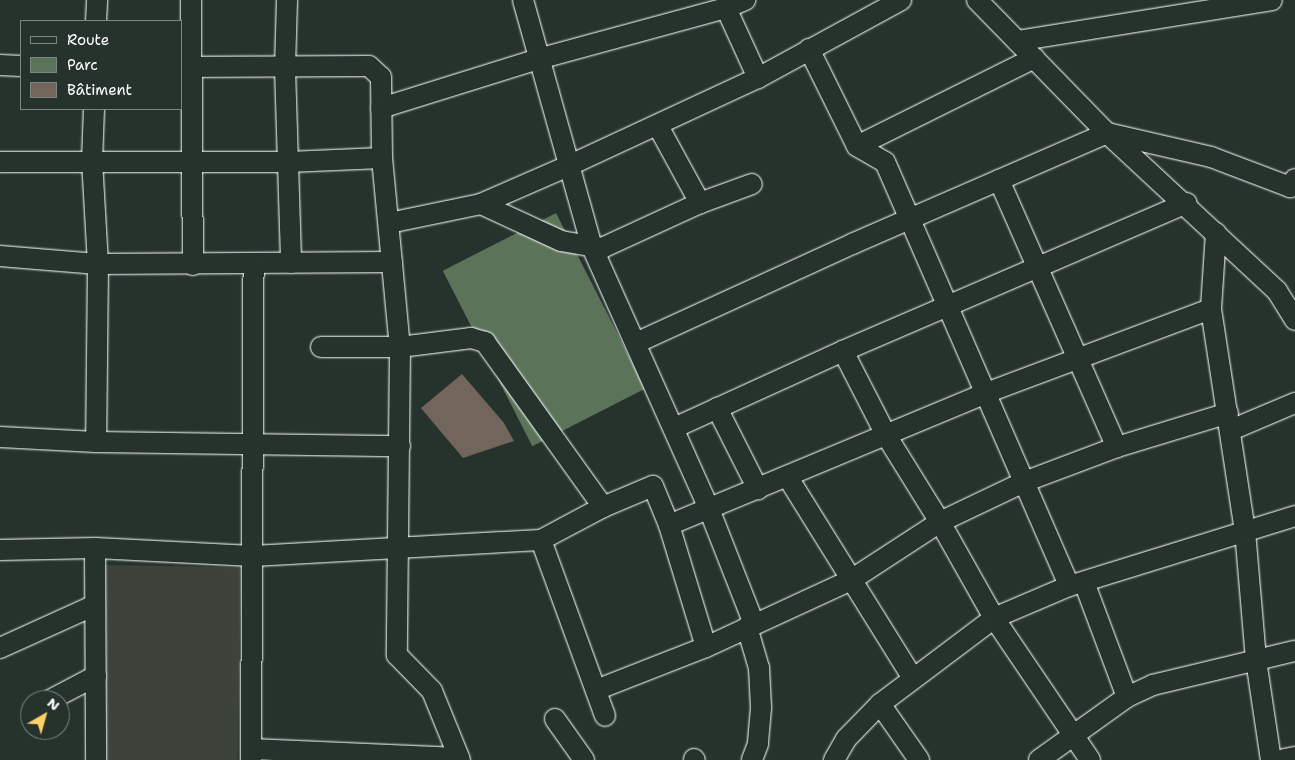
<!DOCTYPE html>
<html>
<head>
<meta charset="utf-8">
<style>
  body { margin:0 }
  #map { position:relative; width:1295px; height:760px; overflow:hidden; background:#26332d; font-family:"Shantell Sans",sans-serif }
  div>[style] { position:absolute }
  .built>* { inset:0; background:#3d423b; transform-origin:0 0 }
  .green>* { inset:0; background:#5a7359; transform-origin:0 0 }
  .building>* { inset:0; background:#72665c }
  .roads { filter:drop-shadow(0 0 1px #fff) drop-shadow(0 0 1px #fff) }
  .minor>* { height:20px; margin:-10px; padding:0 10px; transform-origin:10px; border-radius:10px; background:#26332d }
  span { translate:-50% -50%; white-space:nowrap; text-align:center; line-height:1.15; -webkit-text-stroke:4.5px #26332d; paint-order:stroke }
  .legend { position:absolute; left:20px; top:20px; width:162px; height:90px; box-sizing:border-box; background:#26332d; border:1px solid #7d8581; margin:0; padding:6px 9px; list-style:none; font-size:15px; color:#fff }
  .legend li { display:flex; align-items:center; gap:10px; height:25px }
  .legend b { width:25px; border:1px solid #7d8581 }
  .north { position:absolute; left:20px; top:690px; width:50px; height:50px; box-sizing:border-box; background:#26332d; border:1px solid #7d8581; border-radius:50%; rotate:38deg; font-size:14px; font-weight:700; line-height:20px; text-align:center; color:#fff }
  .north::after { content:''; display:block; margin:auto; width:18px; height:22px; background:#ffd166; clip-path:polygon(50% 0,100% 100%,50% 72%,0 100%) }
</style>
</head>
<body>
<div id="map">
  <div class="built">
    <div style="left:104px;top:565px;width:137px;height:195px;rotate:1deg"></div>
  </div>
  <div class="green">
    <div style="left:556px;top:213px;width:197px;height:127px;rotate:63deg"></div>
  </div>
  <div class="building">
    <div style="clip-path:polygon(462px 374px,504px 423px,514px 441px,463px 458px,421px 408px)"></div>
  </div>
  <div class="roads">
    <div class="minor">
      <div style="left:191px;top:0;width:265px;rotate:89.6deg"></div>
      <div style="left:287px;top:0;width:68px;rotate:91.7deg"></div>
      <div style="left:285px;top:68px;width:195px;rotate:88.2deg"></div>
      <div style="left:523px;top:0;width:256px;rotate:74.4deg"></div>
      <div style="left:592px;top:247px;width:287px;rotate:65.9deg"></div>
      <div style="left:709px;top:509px;width:123px;rotate:68.6deg"></div>
      <div style="left:977px;top:0;width:186px;rotate:45.7deg"></div>
      <div style="left:1107px;top:133px;width:232px;rotate:42.9deg"></div>
      <div style="left:1277px;top:291px;width:34px;rotate:58deg"></div>
      <div style="left:726px;top:8px;width:77px;rotate:65.4deg"></div>
      <div style="left:96px;top:21px;width:21px;rotate:-87deg"></div>
      <div style="left:1017px;top:41px;width:258px;rotate:-9.1deg"></div>
      <div style="left:809px;top:49px;width:108px;rotate:63.7deg"></div>
      <div style="left:857px;top:146px;width:32px;rotate:30deg"></div>
      <div style="left:885px;top:162px;width:462px;rotate:66.5deg"></div>
      <div style="left:0;top:65px;width:21px;rotate:3deg"></div>
      <div style="left:181px;top:67px;width:188px;rotate:-0.3deg"></div>
      <div style="left:369px;top:66px;width:16px;rotate:43deg"></div>
      <div style="left:381px;top:77px;width:81px;rotate:89.3deg"></div>
      <div style="left:382px;top:158px;width:190px;rotate:84.6deg"></div>
      <div style="left:400px;top:347px;width:308px;rotate:90.6deg"></div>
      <div style="left:397px;top:655px;width:50px;rotate:45.8deg"></div>
      <div style="left:432px;top:691px;width:74px;rotate:67.9deg"></div>
      <div style="left:381px;top:108px;width:169px;rotate:-17.3deg"></div>
      <div style="left:542px;top:58px;width:191px;rotate:-15.2deg"></div>
      <div style="left:726px;top:8px;width:21px;rotate:-23deg"></div>
      <div style="left:94px;top:109px;width:51px;rotate:92.2deg"></div>
      <div style="left:92px;top:160px;width:104px;rotate:86.7deg"></div>
      <div style="left:98px;top:264px;width:178px;rotate:90.6deg"></div>
      <div style="left:658px;top:126px;width:88px;rotate:61.4deg"></div>
      <div style="left:857px;top:146px;width:198px;rotate:-26.4deg"></div>
      <div style="left:0;top:162px;width:288px"></div>
      <div style="left:288px;top:162px;width:94px;rotate:-2.4deg"></div>
      <div style="left:999px;top:180px;width:292px;rotate:66.2deg"></div>
      <div style="left:481px;top:204px;width:88px;rotate:24.8deg"></div>
      <div style="left:561px;top:241px;width:42px;rotate:9.7deg"></div>
      <div style="left:602px;top:248px;width:108px;rotate:-24.7deg"></div>
      <div style="left:700px;top:203px;width:55px;rotate:-20.1deg"></div>
      <div style="left:389px;top:223px;width:94px;rotate:-11.7deg"></div>
      <div style="left:481px;top:204px;width:95px;rotate:-23.6deg"></div>
      <div style="left:568px;top:166px;width:209px;rotate:-24.9deg"></div>
      <div style="left:758px;top:78px;width:163px;rotate:-28.6deg"></div>
      <div style="left:1216px;top:233px;width:76px;rotate:93.8deg"></div>
      <div style="left:1211px;top:309px;width:225px;rotate:81.3deg"></div>
      <div style="left:1245px;top:531px;width:129px;rotate:85.1deg"></div>
      <div style="left:1256px;top:660px;width:101px;rotate:81.5deg"></div>
      <div style="left:0;top:256px;width:98px;rotate:4.7deg"></div>
      <div style="left:98px;top:264px;width:294px;rotate:-0.4deg"></div>
      <div style="left:636px;top:343px;width:238px;rotate:-24.6deg"></div>
      <div style="left:852px;top:244px;width:278px;rotate:-23.5deg"></div>
      <div style="left:1107px;top:133px;width:107px;rotate:13deg"></div>
      <div style="left:1211px;top:157px;width:85px;rotate:20.8deg"></div>
      <div style="left:1290px;top:187px;width:9px;rotate:-58deg"></div>
      <div style="left:321px;top:347px;width:79px"></div>
      <div style="left:400px;top:347px;width:72px;rotate:-7.2deg"></div>
      <div style="left:471px;top:338px;width:15px;rotate:16deg"></div>
      <div style="left:485px;top:342px;width:203px;rotate:54.4deg"></div>
      <div style="left:843px;top:351px;width:94px;rotate:62.9deg"></div>
      <div style="left:886px;top:435px;width:102px;rotate:58.2deg"></div>
      <div style="left:940px;top:522px;width:110px;rotate:60.6deg"></div>
      <div style="left:994px;top:618px;width:171px;rotate:55.9deg"></div>
      <div style="left:717px;top:408px;width:91px;rotate:63.2deg"></div>
      <div style="left:674px;top:428px;width:186px;rotate:-24.5deg"></div>
      <div style="left:843px;top:351px;width:374px;rotate:-23.3deg"></div>
      <div style="left:1231px;top:430px;width:69px;rotate:-22.9deg"></div>
      <div style="left:0;top:437px;width:96px;rotate:3deg"></div>
      <div style="left:96px;top:442px;width:304px;rotate:0.8deg"></div>
      <div style="left:787px;top:476px;width:237px;rotate:58.1deg"></div>
      <div style="left:669px;top:525px;width:343px;rotate:-22.6deg"></div>
      <div style="left:986px;top:393px;width:240px;rotate:-20.5deg"></div>
      <div style="left:541px;top:540px;width:187px;rotate:70deg"></div>
      <div style="left:95px;top:548px;width:212px;rotate:89.7deg"></div>
      <div style="left:0;top:550px;width:95px;rotate:-1.2deg"></div>
      <div style="left:95px;top:548px;width:158px;rotate:2.9deg"></div>
      <div style="left:253px;top:556px;width:288px;rotate:-3.2deg"></div>
      <div style="left:541px;top:540px;width:70px;rotate:-28deg"></div>
      <div style="left:603px;top:507px;width:54px;rotate:-22.8deg"></div>
      <div style="left:653px;top:486px;width:42px;rotate:67.7deg"></div>
      <div style="left:669px;top:525px;width:127px;rotate:73.1deg"></div>
      <div style="left:1084px;top:582px;width:123px;rotate:69.5deg"></div>
      <div style="left:747px;top:627px;width:43px;rotate:73.7deg"></div>
      <div style="left:759px;top:668px;width:40px;rotate:87.1deg"></div>
      <div style="left:761px;top:708px;width:36px;rotate:95deg"></div>
      <div style="left:758px;top:744px;width:17px;rotate:111deg"></div>
      <div style="left:0;top:648px;width:104px;rotate:-24.4deg"></div>
      <div style="left:596px;top:690px;width:118px;rotate:-21.4deg"></div>
      <div style="left:706px;top:647px;width:160px;rotate:-24.8deg"></div>
      <div style="left:851px;top:580px;width:106px;rotate:-33.1deg"></div>
      <div style="left:940px;top:522px;width:93px;rotate:-25.5deg"></div>
      <div style="left:1024px;top:482px;width:99px;rotate:-20.6deg"></div>
      <div style="left:1117px;top:447px;width:116px;rotate:-17deg"></div>
      <div style="left:50px;top:700px;width:52px;rotate:-27.6deg"></div>
      <div style="left:880px;top:704px;width:68px;rotate:55.1deg"></div>
      <div style="left:555px;top:719px;width:50px;rotate:54.7deg"></div>
      <div style="left:251px;top:749px;width:208px;rotate:2.5deg"></div>
      <div style="left:694px;top:759px;width:1px;rotate:45deg"></div>
      <div style="left:251px;top:760px;width:495px;rotate:-89.7deg"></div>
      <div style="left:834px;top:760px;width:24px;rotate:-60deg"></div>
      <div style="left:846px;top:739px;width:49px;rotate:-45.8deg"></div>
      <div style="left:880px;top:704px;width:143px;rotate:-37deg"></div>
      <div style="left:994px;top:618px;width:82px;rotate:-23.1deg"></div>
      <div style="left:1069px;top:586px;width:237px;rotate:-17.2deg"></div>
      <div style="left:1039px;top:760px;width:108px;rotate:-35.6deg"></div>
      <div style="left:1127px;top:697px;width:29px;rotate:-25deg"></div>
      <div style="left:1153px;top:685px;width:146px;rotate:-13.5deg"></div>
      <div style="left:1280px;top:760px;width:15px;rotate:-11deg"></div>
    </div>
  </div>
  <ul class="legend">
  <li><b style="height:6px;background:#26332d"></b>Route</li>
  <li><b style="height:14px;background:#5a7359"></b>Parc</li>
  <li><b style="height:14px;background:#72665c"></b>Bâtiment</li>
  </ul>
  <div class="north">N</div>
</div>
</body>
</html>
